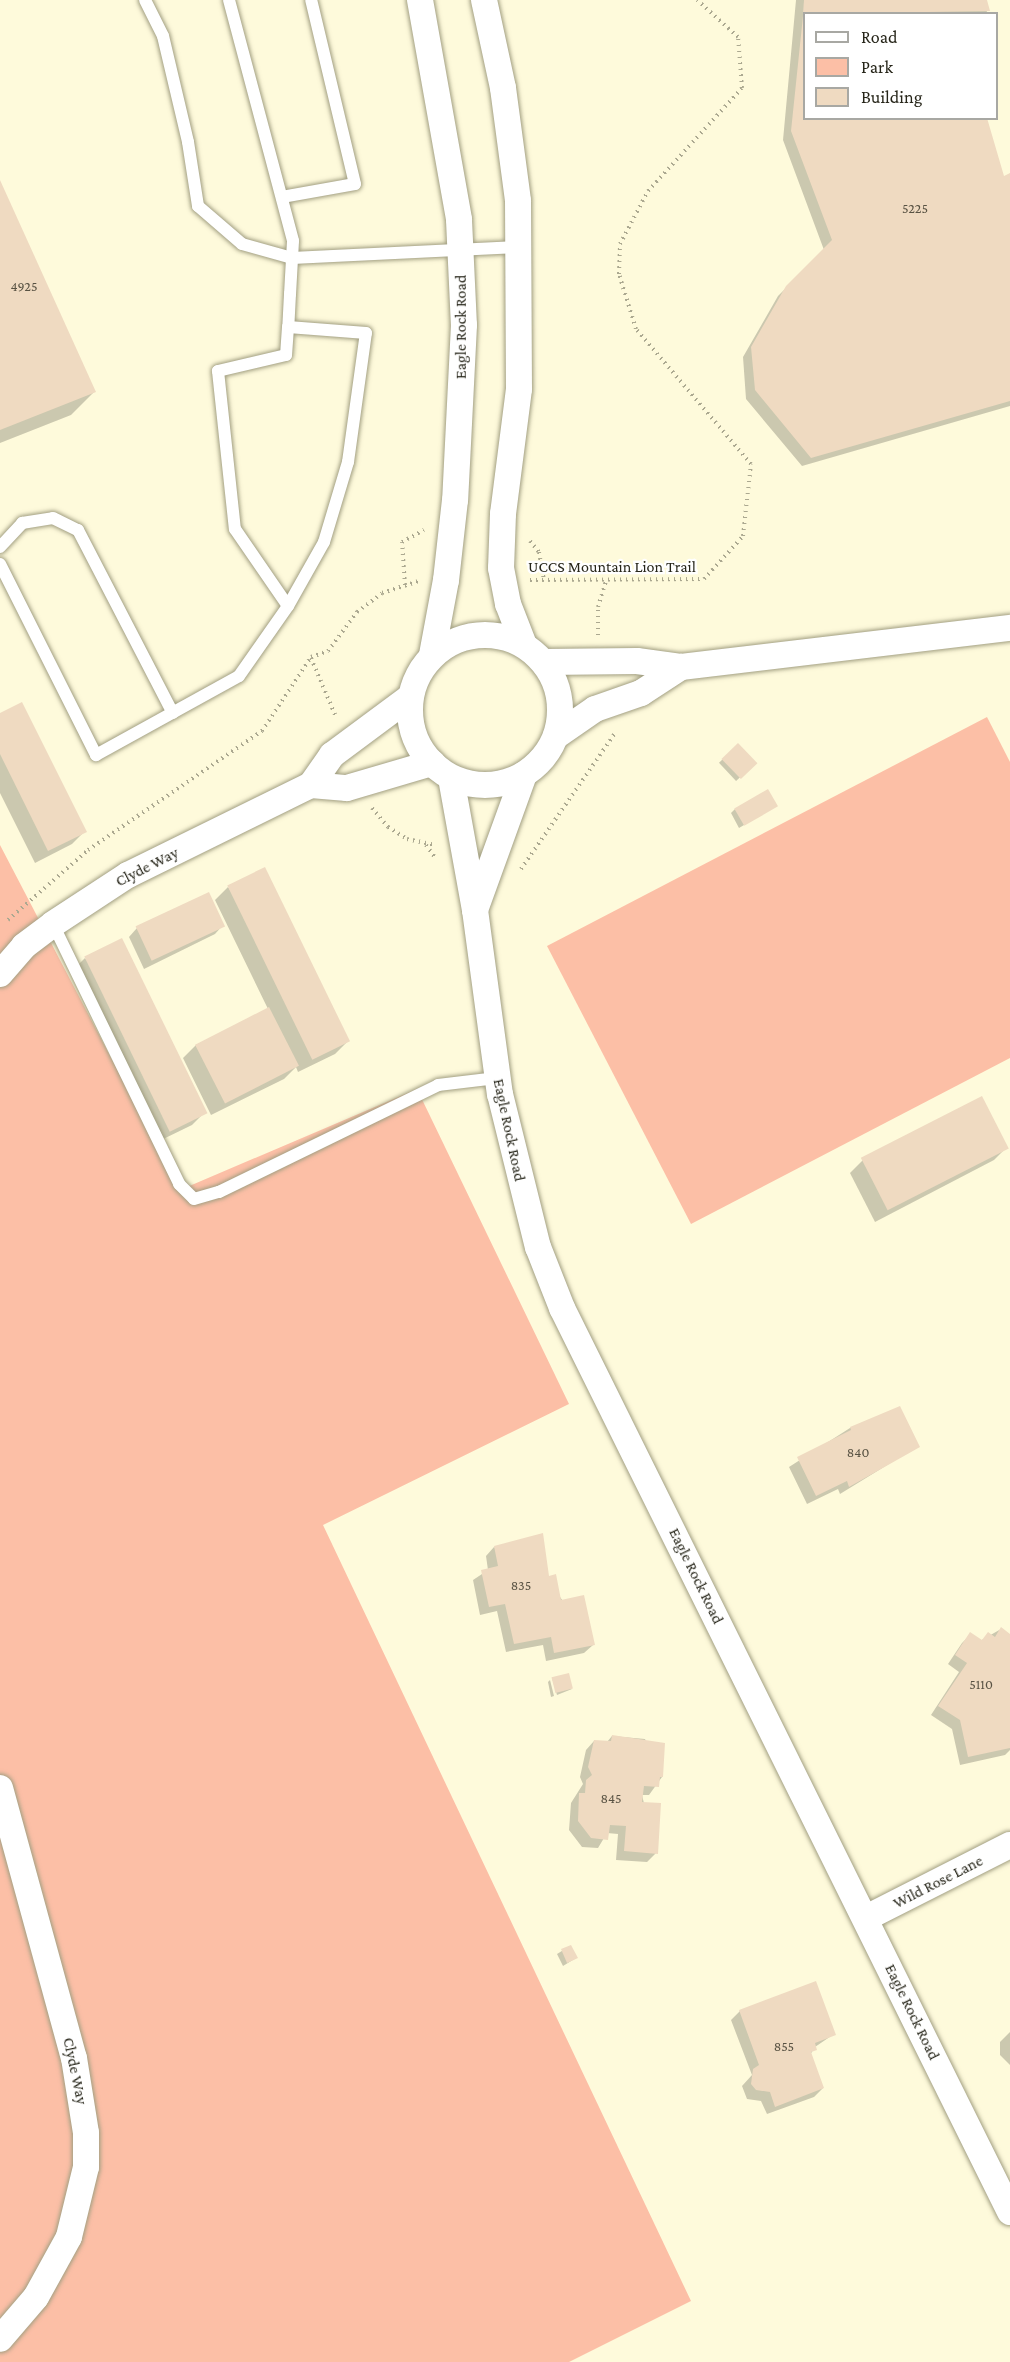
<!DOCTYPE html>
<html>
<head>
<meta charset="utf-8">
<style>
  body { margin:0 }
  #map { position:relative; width:1010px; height:2362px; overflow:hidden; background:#fefadb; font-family:"Crimson Pro",serif }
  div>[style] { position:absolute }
  .green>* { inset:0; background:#fcbfa6 }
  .shadow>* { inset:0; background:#0003; transform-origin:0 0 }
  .building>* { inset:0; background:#efdac1; transform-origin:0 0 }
  .path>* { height:4px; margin-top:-2px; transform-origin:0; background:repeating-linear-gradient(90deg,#aba890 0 1.5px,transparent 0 6px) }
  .roads { filter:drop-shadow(0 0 2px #a29f82) drop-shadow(0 0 2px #a29f82) }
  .lane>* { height:12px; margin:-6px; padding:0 6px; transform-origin:6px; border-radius:6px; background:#fff }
  .street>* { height:26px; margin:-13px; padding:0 13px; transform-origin:13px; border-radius:13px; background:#fff }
  .street>.ring { margin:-13px; padding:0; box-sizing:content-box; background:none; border:26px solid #fff; border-radius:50% }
  span { translate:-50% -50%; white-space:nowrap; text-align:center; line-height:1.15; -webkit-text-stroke:4.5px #fff; paint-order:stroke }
  .number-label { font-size:14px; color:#585243 }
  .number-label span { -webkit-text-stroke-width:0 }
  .street-label { font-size:16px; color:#262519 }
  .legend { position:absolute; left:803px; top:12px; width:195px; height:108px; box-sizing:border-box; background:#fff; border:2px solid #a8a8a3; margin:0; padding:8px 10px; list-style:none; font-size:18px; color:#262519 }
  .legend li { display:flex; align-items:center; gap:12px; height:30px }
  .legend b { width:30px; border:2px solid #a8a8a3 }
</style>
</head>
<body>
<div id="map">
  <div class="green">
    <div style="clip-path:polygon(987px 717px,1010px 762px,1010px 1058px,691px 1224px,547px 946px)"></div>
    <div style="clip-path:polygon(0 845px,180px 1190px,417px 1089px,569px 1404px,323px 1525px,691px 2301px,569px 2362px,0 2362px)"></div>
  </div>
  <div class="shadow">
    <div style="clip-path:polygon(796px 0,985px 0,988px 10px,985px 14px,804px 14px,804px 118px,1003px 178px,1010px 175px,1010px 406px,802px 466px,746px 399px,743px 357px,778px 296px,824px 250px,783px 140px)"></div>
    <div style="clip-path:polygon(0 183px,94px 392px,71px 415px,0 443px)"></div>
    <div style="clip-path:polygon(0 715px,85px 831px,72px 844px,35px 863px,0 793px)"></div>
    <div style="left:738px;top:745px;width:25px;height:26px;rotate:47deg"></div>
    <div style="clip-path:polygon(776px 806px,739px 828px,731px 813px,735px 809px)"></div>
    <div style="clip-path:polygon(228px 887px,348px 1041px,335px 1054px,298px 1072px,296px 1067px,284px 1079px,211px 1115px,183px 1058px,196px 1045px,268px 1009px,215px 900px)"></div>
    <div style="clip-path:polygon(223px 925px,215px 934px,144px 969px,129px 937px,137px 928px)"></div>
    <div style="clip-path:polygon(85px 958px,205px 1112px,192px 1125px,155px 1143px,72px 971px)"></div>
    <div style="clip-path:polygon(1007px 1147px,994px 1160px,875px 1222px,850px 1173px,863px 1160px)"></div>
    <div style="clip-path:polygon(899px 1408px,918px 1446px,840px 1494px,838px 1489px,807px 1504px,789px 1467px,850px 1428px)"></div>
    <div style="clip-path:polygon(494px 1547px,547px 1578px,593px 1645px,584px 1653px,546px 1661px,543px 1645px,506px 1652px,497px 1611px,480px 1615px,473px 1580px,488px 1570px,486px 1556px)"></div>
    <div style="clip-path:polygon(1001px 1629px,1010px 1635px,1010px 1750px,1005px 1755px,960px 1765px,952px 1729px,931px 1715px,959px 1672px,948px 1664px,962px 1643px,971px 1634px,980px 1641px)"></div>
    <div style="clip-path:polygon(552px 1678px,572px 1689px,557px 1695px)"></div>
    <div style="clip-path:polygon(550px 1680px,554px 1696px,551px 1697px,548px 1682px)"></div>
    <div style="clip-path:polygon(612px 1736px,645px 1739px,662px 1777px,649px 1795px,642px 1795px,656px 1853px,647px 1862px,616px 1860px,618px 1834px,607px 1833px,598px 1848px,582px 1847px,569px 1830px,571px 1803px,583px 1784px,580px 1777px,586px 1750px,594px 1741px,607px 1742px)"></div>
    <div style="clip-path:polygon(570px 1946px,576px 1958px,563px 1966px,557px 1954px)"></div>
    <div style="clip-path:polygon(740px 2011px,834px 2034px,815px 2047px,810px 2055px,823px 2088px,814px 2097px,767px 2114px,761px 2101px,747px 2099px,742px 2086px,752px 2075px,731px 2020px)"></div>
    <div style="clip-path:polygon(1010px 2032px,1010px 2065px,1000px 2055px,1000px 2042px)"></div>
  </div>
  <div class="building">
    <div style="clip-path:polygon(804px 0,987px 0,990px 11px,803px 14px)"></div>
    <div style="clip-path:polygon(803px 16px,804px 118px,987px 118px,1004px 176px,1010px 173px,1010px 401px,811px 458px,755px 390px,751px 347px,786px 286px,832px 240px,791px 131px)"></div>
    <div style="clip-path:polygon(0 180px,96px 392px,0 430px)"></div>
    <div style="clip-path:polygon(22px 702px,87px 832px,48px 851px,0 754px,0 713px)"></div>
    <div style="left:738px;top:743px;width:28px;height:23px;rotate:46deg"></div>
    <div style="left:768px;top:789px;width:20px;height:39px;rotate:60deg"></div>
    <div style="left:265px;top:867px;width:194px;height:42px;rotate:64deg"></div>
    <div style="left:209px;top:892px;width:38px;height:81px;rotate:65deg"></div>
    <div style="left:122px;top:938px;width:195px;height:42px;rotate:64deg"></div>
    <div style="left:269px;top:1007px;width:66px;height:83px;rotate:63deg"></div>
    <div style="left:982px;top:1096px;width:59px;height:136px;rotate:63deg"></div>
    <div style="clip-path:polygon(900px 1406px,920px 1447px,849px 1487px,847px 1481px,816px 1496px,797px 1457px,851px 1430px,850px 1427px)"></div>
    <div style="clip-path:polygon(543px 1533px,549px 1576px,556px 1574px,561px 1600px,584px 1595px,595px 1645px,554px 1653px,551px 1637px,514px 1644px,505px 1604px,489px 1607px,481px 1570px,498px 1566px,494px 1546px)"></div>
    <div style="clip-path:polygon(1001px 1627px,1010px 1634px,1010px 1748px,968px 1757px,960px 1720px,938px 1706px,967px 1663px,955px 1655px,970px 1632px,982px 1640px,988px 1632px,995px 1637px)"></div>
    <div style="left:569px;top:1673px;width:16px;height:18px;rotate:76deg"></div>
    <div style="clip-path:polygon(612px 1735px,665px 1743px,663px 1777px,660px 1777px,659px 1787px,644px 1786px,642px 1802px,661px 1803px,658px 1854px,624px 1851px,626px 1826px,610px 1825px,608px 1840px,591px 1838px,578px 1821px,579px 1793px,585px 1793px,586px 1780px,592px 1775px,588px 1767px,594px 1740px,611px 1741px)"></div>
    <div style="clip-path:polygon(571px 1945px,578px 1958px,567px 1963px,561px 1949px)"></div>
    <div style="clip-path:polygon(816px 1981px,836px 2035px,815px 2043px,817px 2050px,811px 2052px,824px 2088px,775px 2107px,770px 2092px,756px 2090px,751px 2084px,753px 2069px,759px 2065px,739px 2010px)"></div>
  </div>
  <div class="path">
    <div style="left:530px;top:541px;width:14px;rotate:51deg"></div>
    <div style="left:539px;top:552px;width:28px;rotate:80deg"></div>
    <div style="left:530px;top:580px;width:174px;rotate:-0.3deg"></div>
    <div style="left:704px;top:579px;width:58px;rotate:-47.8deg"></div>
    <div style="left:743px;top:536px;width:72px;rotate:-83.7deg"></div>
    <div style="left:751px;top:464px;width:177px;rotate:-130.4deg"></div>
    <div style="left:636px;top:329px;width:58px;rotate:-107.2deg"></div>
    <div style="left:619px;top:274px;width:30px;rotate:-88deg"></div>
    <div style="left:620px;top:244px;width:60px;rotate:-62.2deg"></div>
    <div style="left:648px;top:191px;width:139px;rotate:-47.6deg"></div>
    <div style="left:742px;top:88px;width:51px;rotate:-94.5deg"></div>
    <div style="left:738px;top:37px;width:55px;rotate:-137.9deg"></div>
    <div style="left:405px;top:585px;width:43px;rotate:-94deg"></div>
    <div style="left:402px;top:542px;width:25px;rotate:-29deg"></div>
    <div style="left:598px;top:635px;width:28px;rotate:-90deg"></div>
    <div style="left:598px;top:607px;width:28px;rotate:-73deg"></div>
    <div style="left:311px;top:658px;width:64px;rotate:67deg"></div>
    <div style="left:372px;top:808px;width:25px;rotate:50deg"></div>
    <div style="left:388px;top:827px;width:22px;rotate:32deg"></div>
    <div style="left:407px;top:839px;width:29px;rotate:12deg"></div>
    <div style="left:426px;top:845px;width:17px;rotate:54deg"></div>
    <div style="left:521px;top:869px;width:167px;rotate:-55.3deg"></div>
    <div style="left:8px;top:920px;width:106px;rotate:-41.2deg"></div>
    <div style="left:88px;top:850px;width:211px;rotate:-34.4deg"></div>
    <div style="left:262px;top:731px;width:89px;rotate:-56.5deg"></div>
    <div style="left:311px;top:657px;width:18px;rotate:-19deg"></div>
    <div style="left:328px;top:651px;width:49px;rotate:-53.4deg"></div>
    <div style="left:357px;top:612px;width:31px;rotate:-37deg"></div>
    <div style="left:382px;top:593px;width:38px;rotate:-18deg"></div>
  </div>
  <div class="roads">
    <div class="lane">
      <div style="left:145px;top:0;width:40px;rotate:63.4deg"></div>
      <div style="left:163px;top:36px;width:109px;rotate:76.7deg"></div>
      <div style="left:188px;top:142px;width:65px;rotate:81.1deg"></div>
      <div style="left:198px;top:206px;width:58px;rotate:40.8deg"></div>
      <div style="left:242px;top:244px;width:52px;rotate:15.6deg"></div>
      <div style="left:292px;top:258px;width:226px;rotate:-2.8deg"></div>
      <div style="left:229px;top:0;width:249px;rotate:75.1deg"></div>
      <div style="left:293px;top:241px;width:53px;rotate:93.2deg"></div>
      <div style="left:290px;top:294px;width:33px;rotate:93deg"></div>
      <div style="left:288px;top:327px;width:28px;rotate:94deg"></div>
      <div style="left:286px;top:355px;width:70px;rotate:166.8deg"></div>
      <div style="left:218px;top:371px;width:159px;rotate:83.9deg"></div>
      <div style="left:235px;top:529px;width:93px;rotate:55.5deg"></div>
      <div style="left:288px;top:606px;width:73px;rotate:-60.6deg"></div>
      <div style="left:324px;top:542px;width:84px;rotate:-73.3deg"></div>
      <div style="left:348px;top:462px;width:130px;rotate:-82.1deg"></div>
      <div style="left:366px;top:333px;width:78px;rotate:-175.6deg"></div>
      <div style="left:282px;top:197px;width:74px;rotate:-10.1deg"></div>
      <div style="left:355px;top:184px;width:189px;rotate:-103.4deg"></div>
      <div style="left:0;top:547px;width:33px;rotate:-47deg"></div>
      <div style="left:22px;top:523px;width:31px;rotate:-9deg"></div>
      <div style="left:53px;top:518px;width:28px;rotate:26deg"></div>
      <div style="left:78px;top:530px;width:206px;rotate:62.6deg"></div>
      <div style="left:0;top:564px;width:214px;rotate:63.3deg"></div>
      <div style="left:96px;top:755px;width:163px;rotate:-28.9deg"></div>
      <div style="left:239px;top:676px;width:85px;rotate:-55deg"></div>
      <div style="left:53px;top:924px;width:289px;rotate:64.1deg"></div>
      <div style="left:179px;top:1184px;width:21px;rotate:45deg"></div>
      <div style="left:194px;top:1199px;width:26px;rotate:-16deg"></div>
      <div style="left:219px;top:1192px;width:244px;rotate:-26deg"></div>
      <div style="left:438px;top:1085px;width:59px;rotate:-6.8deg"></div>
    </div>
    <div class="street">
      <div style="left:420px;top:0;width:223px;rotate:79.9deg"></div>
      <div style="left:459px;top:220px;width:105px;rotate:87.3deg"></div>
      <div style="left:464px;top:325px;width:175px;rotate:92.9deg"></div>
      <div style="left:455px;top:500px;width:81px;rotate:96.4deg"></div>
      <div style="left:446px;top:580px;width:76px;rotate:100.6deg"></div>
      <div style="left:484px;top:0;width:90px;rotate:77.8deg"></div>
      <div style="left:503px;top:88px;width:114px;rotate:82.4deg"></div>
      <div style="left:518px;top:201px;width:188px;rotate:89.7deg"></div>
      <div style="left:519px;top:389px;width:126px;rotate:97.3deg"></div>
      <div style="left:503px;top:514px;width:54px;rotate:92.1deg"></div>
      <div style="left:501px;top:568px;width:37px;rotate:79deg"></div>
      <div style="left:508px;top:604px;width:44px;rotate:68.7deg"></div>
      <div class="ring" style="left:410px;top:635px;width:124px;height:124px"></div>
      <div style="left:544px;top:662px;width:93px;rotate:-0.6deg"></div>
      <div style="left:637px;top:661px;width:44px;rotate:7.8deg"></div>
      <div style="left:681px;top:667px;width:331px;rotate:-6.8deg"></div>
      <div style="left:556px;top:736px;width:47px;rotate:-34.7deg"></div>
      <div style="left:595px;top:709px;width:49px;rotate:-19.2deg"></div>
      <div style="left:641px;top:693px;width:48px;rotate:-33deg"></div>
      <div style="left:451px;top:778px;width:134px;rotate:79.7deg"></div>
      <div style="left:475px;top:910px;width:186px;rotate:82.3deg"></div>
      <div style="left:500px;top:1094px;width:158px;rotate:76.1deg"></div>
      <div style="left:538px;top:1247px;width:66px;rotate:68.5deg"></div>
      <div style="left:562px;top:1308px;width:1009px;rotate:63.64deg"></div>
      <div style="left:311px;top:785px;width:36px;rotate:5deg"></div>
      <div style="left:347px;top:788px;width:89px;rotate:-16.4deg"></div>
      <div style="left:475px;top:910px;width:144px;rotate:-70.1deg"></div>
      <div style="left:0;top:974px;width:37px;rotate:-49deg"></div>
      <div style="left:24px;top:946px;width:36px;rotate:-37deg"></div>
      <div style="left:53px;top:924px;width:90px;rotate:-33.2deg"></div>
      <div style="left:128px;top:875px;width:204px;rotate:-26.2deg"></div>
      <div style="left:311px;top:785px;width:37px;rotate:-55deg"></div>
      <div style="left:332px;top:755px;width:97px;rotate:-36.6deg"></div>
      <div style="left:0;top:1788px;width:280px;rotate:74.7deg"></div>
      <div style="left:74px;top:2058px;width:76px;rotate:80.9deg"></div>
      <div style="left:86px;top:2133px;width:34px;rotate:90deg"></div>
      <div style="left:86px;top:2167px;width:72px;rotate:103.7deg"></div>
      <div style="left:69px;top:2237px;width:68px;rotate:118.8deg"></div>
      <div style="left:36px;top:2297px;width:55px;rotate:130.6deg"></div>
      <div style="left:866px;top:1918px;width:161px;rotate:-26.9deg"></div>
    </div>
  </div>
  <div class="number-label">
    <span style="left:915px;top:208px">5225</span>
    <span style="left:24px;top:286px">4925</span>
    <span style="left:858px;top:1452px">840</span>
    <span style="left:521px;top:1585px">835</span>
    <span style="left:981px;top:1684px">5110</span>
    <span style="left:611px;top:1798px">845</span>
    <span style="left:784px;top:2046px">855</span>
  </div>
  <div class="street-label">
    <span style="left:461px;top:327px;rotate:-90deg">Eagle Rock Road</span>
    <span style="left:612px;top:567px">UCCS Mountain Lion Trail</span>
    <span style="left:147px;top:867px;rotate:-27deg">Clyde Way</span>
    <span style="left:509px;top:1130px;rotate:78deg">Eagle Rock Road</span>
    <span style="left:696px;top:1576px;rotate:64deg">Eagle Rock Road</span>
    <span style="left:938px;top:1882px;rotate:-27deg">Wild Rose Lane</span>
    <span style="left:912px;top:2012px;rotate:64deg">Eagle Rock Road</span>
    <span style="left:75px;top:2071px;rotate:78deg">Clyde Way</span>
  </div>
  <ul class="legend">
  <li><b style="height:8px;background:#fff"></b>Road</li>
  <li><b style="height:16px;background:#fcbfa6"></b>Park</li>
  <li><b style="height:16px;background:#efdac1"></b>Building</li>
  </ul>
</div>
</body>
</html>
